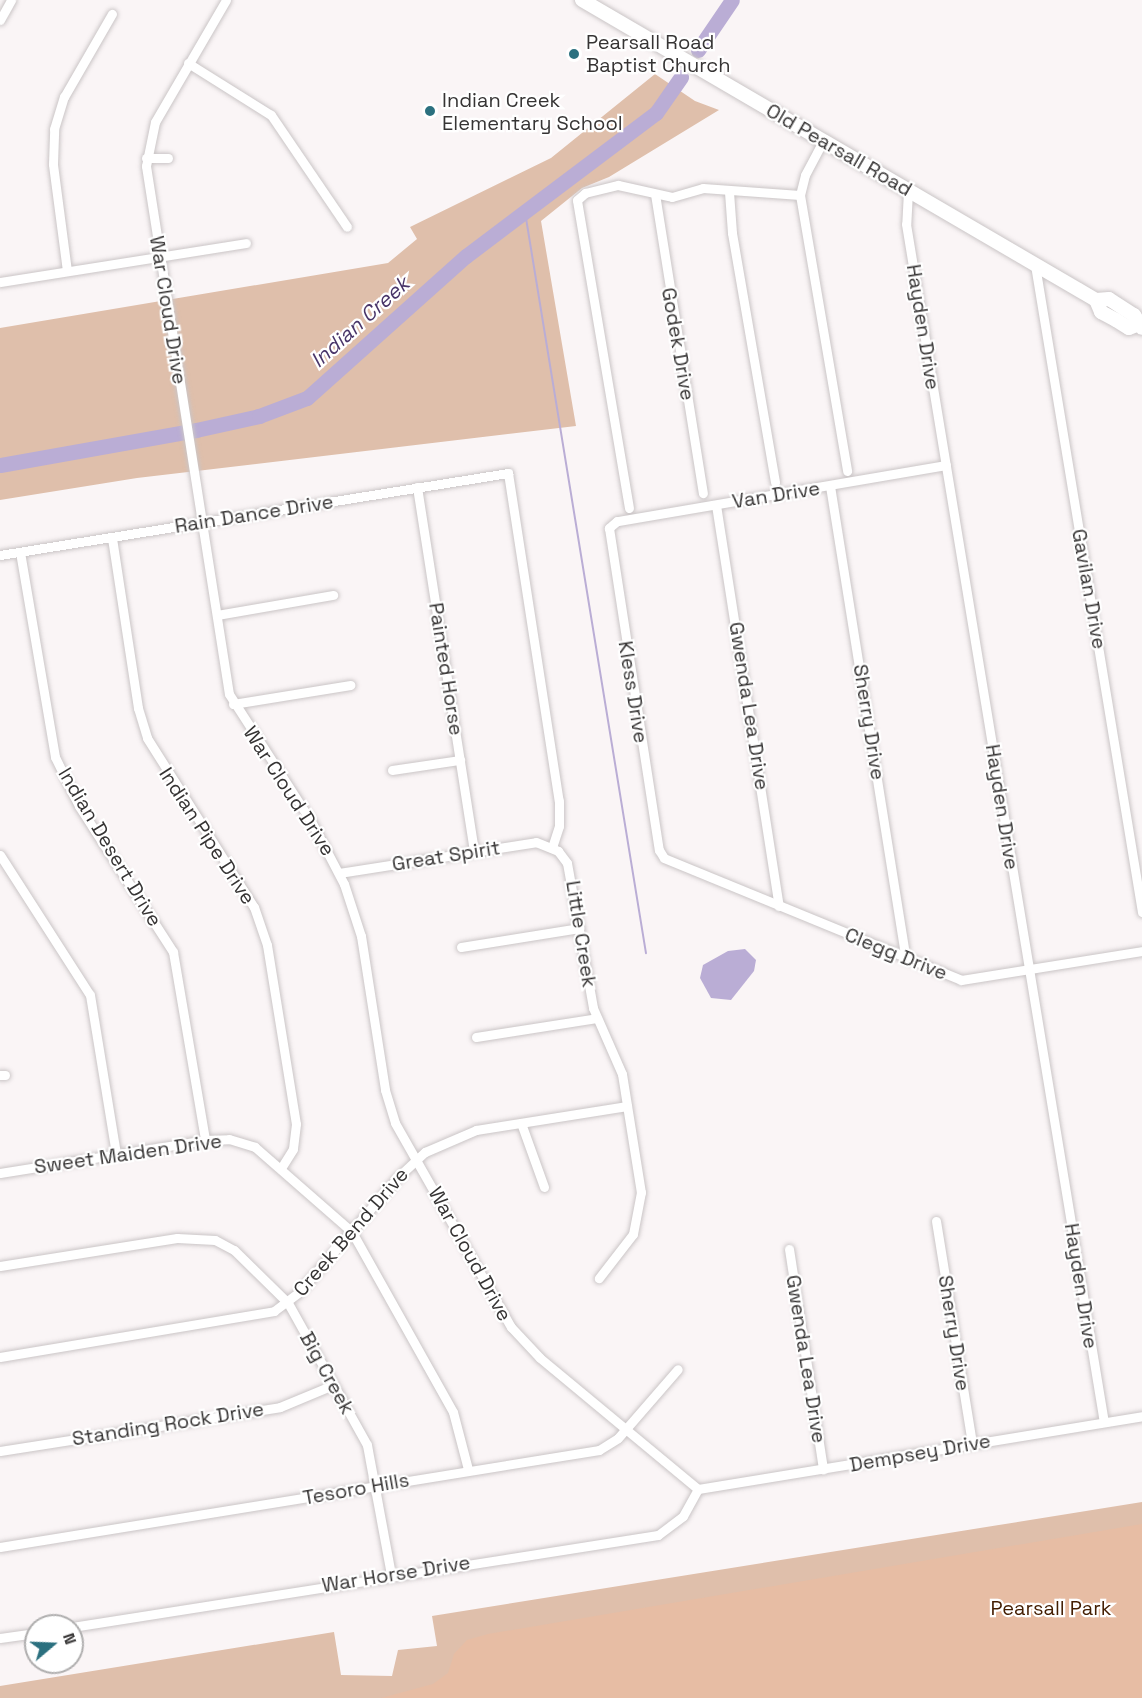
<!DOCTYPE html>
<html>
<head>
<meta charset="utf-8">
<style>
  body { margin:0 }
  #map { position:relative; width:1142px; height:1698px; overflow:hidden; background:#faf5f6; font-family:"Space Grotesk",sans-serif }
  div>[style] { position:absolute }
  .green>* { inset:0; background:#dfbfab }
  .forest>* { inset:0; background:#e7bda4 }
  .water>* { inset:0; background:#baadd5 }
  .stream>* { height:2px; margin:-1px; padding:0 1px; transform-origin:1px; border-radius:1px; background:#baadd5 }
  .river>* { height:15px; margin:-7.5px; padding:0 7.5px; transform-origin:7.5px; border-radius:7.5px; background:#baadd5 }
  .roads { filter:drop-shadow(0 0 2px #cac5c6) drop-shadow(0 0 2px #cac5c6) }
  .minor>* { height:9px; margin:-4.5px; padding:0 4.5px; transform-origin:4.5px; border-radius:4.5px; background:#fff }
  .secondary>* { height:14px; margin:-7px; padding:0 7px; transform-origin:7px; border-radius:7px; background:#fff }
  .dots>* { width:16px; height:16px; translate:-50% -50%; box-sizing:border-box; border:3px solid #fff; border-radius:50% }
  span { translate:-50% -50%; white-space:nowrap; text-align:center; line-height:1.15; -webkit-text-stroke:4.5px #fff; paint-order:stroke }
  .poi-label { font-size:20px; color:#363434 }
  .left { translate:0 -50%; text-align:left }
  .street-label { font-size:20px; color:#363434 }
  .park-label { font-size:20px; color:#431d00 }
  .water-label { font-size:21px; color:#493569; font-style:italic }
  .north { position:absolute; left:24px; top:1614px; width:60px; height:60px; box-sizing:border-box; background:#fff; border:2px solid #afaeae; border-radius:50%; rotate:71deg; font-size:16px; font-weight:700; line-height:24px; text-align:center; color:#363434 }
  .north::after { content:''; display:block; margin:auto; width:21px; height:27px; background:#2b707f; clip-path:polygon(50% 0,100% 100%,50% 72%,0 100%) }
</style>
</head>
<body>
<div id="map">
  <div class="green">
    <div style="clip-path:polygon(655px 74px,695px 101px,719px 110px,609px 177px,582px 188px,541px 221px,576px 426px,137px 478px,0 500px,0 328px,388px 263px,417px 239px,410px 227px,551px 158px)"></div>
    <div style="clip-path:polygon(1142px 1502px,1142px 1698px,0 1698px,0 1686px,334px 1632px,341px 1675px,392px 1676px,398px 1650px,437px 1646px,432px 1616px)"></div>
  </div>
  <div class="forest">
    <div style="clip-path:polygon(1142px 1524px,1142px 1698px,381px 1698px,433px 1684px,448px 1673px,454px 1654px,467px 1640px,488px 1634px)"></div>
  </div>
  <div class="water">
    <div style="clip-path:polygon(745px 949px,756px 960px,754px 971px,731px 1000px,711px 998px,700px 978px,703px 965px,728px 951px)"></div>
  </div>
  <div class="stream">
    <div style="left:525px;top:212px;width:751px;rotate:80.73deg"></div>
  </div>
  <div class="river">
    <div style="left:698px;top:50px;width:60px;rotate:-55.8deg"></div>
    <div style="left:0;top:465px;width:199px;rotate:-10.1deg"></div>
    <div style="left:196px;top:430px;width:65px;rotate:-12.5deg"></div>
    <div style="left:259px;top:416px;width:51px;rotate:-20.6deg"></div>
    <div style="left:307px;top:398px;width:213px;rotate:-41.8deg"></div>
    <div style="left:466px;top:256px;width:238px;rotate:-37deg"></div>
    <div style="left:656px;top:113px;width:44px;rotate:-55.2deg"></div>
  </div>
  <div class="roads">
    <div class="minor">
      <div style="left:226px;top:0;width:141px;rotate:120.2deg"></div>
      <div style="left:155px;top:122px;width:45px;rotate:101.6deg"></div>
      <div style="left:146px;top:166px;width:534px;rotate:81.07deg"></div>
      <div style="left:229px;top:694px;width:151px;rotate:57.2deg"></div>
      <div style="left:311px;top:821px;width:71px;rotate:62.4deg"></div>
      <div style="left:344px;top:884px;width:55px;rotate:71.9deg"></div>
      <div style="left:361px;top:936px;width:156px;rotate:81.1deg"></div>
      <div style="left:385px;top:1090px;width:34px;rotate:73deg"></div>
      <div style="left:395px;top:1123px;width:235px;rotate:60.4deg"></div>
      <div style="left:511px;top:1327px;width:42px;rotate:46.9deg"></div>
      <div style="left:540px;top:1358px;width:205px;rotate:39.7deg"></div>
      <div style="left:698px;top:1489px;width:450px;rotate:-9.3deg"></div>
      <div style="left:0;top:20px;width:23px;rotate:-61deg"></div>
      <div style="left:188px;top:63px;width:98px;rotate:32.1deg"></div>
      <div style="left:271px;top:115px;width:135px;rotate:55.8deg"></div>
      <div style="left:823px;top:141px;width:38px;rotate:118deg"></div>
      <div style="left:805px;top:175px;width:21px;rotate:104deg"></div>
      <div style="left:800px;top:195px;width:280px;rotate:80.3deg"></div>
      <div style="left:146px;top:158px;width:22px"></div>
      <div style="left:908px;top:191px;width:33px;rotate:93deg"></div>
      <div style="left:906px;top:224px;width:1214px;rotate:80.62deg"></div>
      <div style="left:729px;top:192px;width:41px;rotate:85.8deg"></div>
      <div style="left:732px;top:233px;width:253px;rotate:80.2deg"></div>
      <div style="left:655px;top:194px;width:303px;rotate:80.9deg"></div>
      <div style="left:1035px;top:265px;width:656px;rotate:80.61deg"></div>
      <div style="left:67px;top:271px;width:108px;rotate:-97.5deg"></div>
      <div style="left:53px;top:164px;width:35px;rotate:-88deg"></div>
      <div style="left:54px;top:129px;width:34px;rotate:-73deg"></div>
      <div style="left:64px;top:97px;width:96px;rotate:-60deg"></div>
      <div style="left:0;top:282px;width:249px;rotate:-9deg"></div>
      <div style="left:946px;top:465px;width:334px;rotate:170.3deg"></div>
      <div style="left:617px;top:521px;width:11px;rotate:139deg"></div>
      <div style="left:609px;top:528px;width:326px;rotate:81.2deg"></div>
      <div style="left:659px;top:850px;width:9px;rotate:58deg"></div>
      <div style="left:664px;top:858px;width:321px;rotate:22.3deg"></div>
      <div style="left:961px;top:980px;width:183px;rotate:-9.1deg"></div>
      <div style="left:830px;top:486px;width:478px;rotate:80.9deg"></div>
      <div style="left:417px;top:487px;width:368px;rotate:81.1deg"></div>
      <div style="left:716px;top:505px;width:406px;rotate:81.1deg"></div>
      <div style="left:629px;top:508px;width:312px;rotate:-99.6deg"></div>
      <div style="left:577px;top:200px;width:11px;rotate:-41deg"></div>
      <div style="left:585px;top:193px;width:34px;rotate:-14deg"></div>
      <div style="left:618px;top:185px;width:55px;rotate:12.5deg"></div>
      <div style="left:672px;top:197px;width:32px;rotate:-16deg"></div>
      <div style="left:703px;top:188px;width:97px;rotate:4.1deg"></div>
      <div style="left:112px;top:538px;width:172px;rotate:81.3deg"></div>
      <div style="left:138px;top:708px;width:31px;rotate:73deg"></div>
      <div style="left:147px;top:738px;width:200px;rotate:57.7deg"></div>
      <div style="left:254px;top:907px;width:40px;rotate:71.1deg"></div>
      <div style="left:267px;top:945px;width:181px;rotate:80.8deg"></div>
      <div style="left:296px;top:1124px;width:25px;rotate:97deg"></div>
      <div style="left:293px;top:1149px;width:22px;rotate:122deg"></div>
      <div style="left:20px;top:552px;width:208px;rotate:80.3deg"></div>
      <div style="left:55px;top:757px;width:55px;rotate:63.9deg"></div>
      <div style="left:79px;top:806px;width:174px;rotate:57.2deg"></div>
      <div style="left:173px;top:952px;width:191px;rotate:80.3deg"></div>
      <div style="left:0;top:555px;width:515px;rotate:-9.17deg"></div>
      <div style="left:508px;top:473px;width:332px;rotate:81.2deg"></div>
      <div style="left:559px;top:801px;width:25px;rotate:90deg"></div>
      <div style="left:559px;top:826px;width:22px;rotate:108deg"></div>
      <div style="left:217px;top:615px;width:118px;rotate:-9.8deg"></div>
      <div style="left:233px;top:704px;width:119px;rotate:-9.2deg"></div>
      <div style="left:392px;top:770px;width:69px;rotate:-8.4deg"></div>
      <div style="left:0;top:855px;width:166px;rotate:57.3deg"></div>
      <div style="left:90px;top:995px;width:161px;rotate:80.7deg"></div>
      <div style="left:339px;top:873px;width:199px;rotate:-8.9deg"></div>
      <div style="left:536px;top:842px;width:24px;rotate:22deg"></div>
      <div style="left:558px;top:851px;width:15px;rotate:53deg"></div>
      <div style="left:567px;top:863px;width:147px;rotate:79.8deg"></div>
      <div style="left:593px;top:1008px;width:72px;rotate:66.3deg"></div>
      <div style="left:622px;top:1074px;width:120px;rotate:80.9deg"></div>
      <div style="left:641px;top:1192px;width:43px;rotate:100.8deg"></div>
      <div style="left:633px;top:1234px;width:56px;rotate:127.7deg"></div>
      <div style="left:461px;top:947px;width:120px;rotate:-9.1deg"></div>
      <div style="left:476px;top:1037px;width:122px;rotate:-8.9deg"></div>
      <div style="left:0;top:1075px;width:5px"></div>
      <div style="left:521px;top:1123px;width:68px;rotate:70.2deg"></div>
      <div style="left:0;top:1173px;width:208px;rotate:-9.1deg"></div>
      <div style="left:205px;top:1140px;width:24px;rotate:-2deg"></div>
      <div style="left:229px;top:1139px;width:27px;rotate:17deg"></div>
      <div style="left:255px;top:1147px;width:129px;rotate:41.2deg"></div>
      <div style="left:352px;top:1232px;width:206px;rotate:60.7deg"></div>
      <div style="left:453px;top:1412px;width:59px;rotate:75.3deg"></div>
      <div style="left:936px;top:1221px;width:226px;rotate:80.8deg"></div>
      <div style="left:789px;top:1249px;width:223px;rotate:81.2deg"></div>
      <div style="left:0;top:1266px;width:179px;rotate:-9deg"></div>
      <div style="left:177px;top:1238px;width:38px;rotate:3deg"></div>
      <div style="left:215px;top:1240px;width:21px;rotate:28deg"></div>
      <div style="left:234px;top:1250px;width:76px;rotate:44.5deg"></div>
      <div style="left:288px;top:1303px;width:162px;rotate:60.9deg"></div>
      <div style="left:367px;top:1445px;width:131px;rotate:79.5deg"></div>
      <div style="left:0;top:1357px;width:278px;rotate:-9.5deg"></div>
      <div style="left:274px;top:1311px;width:31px;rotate:-37deg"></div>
      <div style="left:299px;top:1292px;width:152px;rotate:-49.3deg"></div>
      <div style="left:398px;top:1177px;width:37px;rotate:-43deg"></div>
      <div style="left:425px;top:1152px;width:56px;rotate:-23.3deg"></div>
      <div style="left:476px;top:1130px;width:153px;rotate:-9deg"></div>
      <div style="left:0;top:1451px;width:283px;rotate:-8.9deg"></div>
      <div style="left:280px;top:1407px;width:57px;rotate:-22.5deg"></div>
      <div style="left:0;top:1547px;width:607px;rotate:-9.2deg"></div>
      <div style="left:599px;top:1450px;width:22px;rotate:-32deg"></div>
      <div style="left:618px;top:1438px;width:91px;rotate:-49deg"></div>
      <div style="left:72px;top:1627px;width:593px;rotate:-8.92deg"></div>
      <div style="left:658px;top:1535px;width:31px;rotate:-37deg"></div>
      <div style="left:683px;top:1516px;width:31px;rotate:-61deg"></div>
      <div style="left:0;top:1638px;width:36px;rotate:-8deg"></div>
    </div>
    <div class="secondary">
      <div style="left:582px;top:0;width:595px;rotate:30.27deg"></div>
      <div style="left:1096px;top:300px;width:13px;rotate:67deg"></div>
      <div style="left:1101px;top:312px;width:17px;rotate:28deg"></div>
      <div style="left:1116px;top:320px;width:15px;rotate:32deg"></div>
      <div style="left:1129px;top:328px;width:9px;rotate:-21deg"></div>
      <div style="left:1096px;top:300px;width:13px;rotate:-4deg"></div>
      <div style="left:1109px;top:299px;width:30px;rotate:33deg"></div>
      <div style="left:1134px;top:315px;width:15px;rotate:58deg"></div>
    </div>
  </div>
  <div class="dots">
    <div style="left:574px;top:54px;background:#2b707f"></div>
    <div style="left:430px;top:111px;background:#2b707f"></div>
  </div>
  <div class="poi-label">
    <span class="left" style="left:586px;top:54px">Pearsall Road<br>Baptist Church</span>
    <span class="left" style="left:442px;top:112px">Indian Creek<br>Elementary School</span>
  </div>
  <div class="street-label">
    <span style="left:839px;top:150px;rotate:30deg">Old Pearsall Road</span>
    <span style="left:168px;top:310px;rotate:81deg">War Cloud Drive</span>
    <span style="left:923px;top:327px;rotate:81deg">Hayden Drive</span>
    <span style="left:678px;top:344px;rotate:80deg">Godek Drive</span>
    <span style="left:776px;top:495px;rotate:-9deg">Van Drive</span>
    <span style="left:254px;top:514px;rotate:-9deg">Rain Dance Drive</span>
    <span style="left:1089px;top:589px;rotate:80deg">Gavilan Drive</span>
    <span style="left:446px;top:669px;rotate:81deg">Painted Horse</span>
    <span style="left:633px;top:692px;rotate:81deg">Kless Drive</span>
    <span style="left:749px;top:706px;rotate:81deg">Gwenda Lea Drive</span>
    <span style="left:869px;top:722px;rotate:81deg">Sherry Drive</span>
    <span style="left:289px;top:791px;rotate:57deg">War Cloud Drive</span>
    <span style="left:1002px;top:807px;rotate:81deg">Hayden Drive</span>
    <span style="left:207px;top:836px;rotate:57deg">Indian Pipe Drive</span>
    <span style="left:110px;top:847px;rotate:59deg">Indian Desert Drive</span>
    <span style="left:446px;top:856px;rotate:-9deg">Great Spirit</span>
    <span style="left:581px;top:934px;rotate:81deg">Little Creek</span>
    <span style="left:896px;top:954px;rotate:22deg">Clegg Drive</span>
    <span style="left:128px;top:1154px;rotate:-8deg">Sweet Maiden Drive</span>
    <span style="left:351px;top:1232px;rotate:-49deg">Creek Bend Drive</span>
    <span style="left:470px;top:1254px;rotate:61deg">War Cloud Drive</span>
    <span style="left:1081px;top:1286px;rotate:81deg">Hayden Drive</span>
    <span style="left:954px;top:1333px;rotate:81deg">Sherry Drive</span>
    <span style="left:806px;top:1359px;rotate:81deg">Gwenda Lea Drive</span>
    <span style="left:327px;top:1373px;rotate:61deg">Big Creek</span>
    <span style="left:168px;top:1424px;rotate:-9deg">Standing Rock Drive</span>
    <span style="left:920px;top:1453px;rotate:-10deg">Dempsey Drive</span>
    <span style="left:356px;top:1489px;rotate:-10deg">Tesoro Hills</span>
    <span style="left:396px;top:1574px;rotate:-9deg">War Horse Drive</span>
  </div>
  <div class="park-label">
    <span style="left:1051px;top:1608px">Pearsall Park</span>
  </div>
  <div class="water-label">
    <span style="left:360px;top:322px;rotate:-42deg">Indian Creek</span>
  </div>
  <div class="north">N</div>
</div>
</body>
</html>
